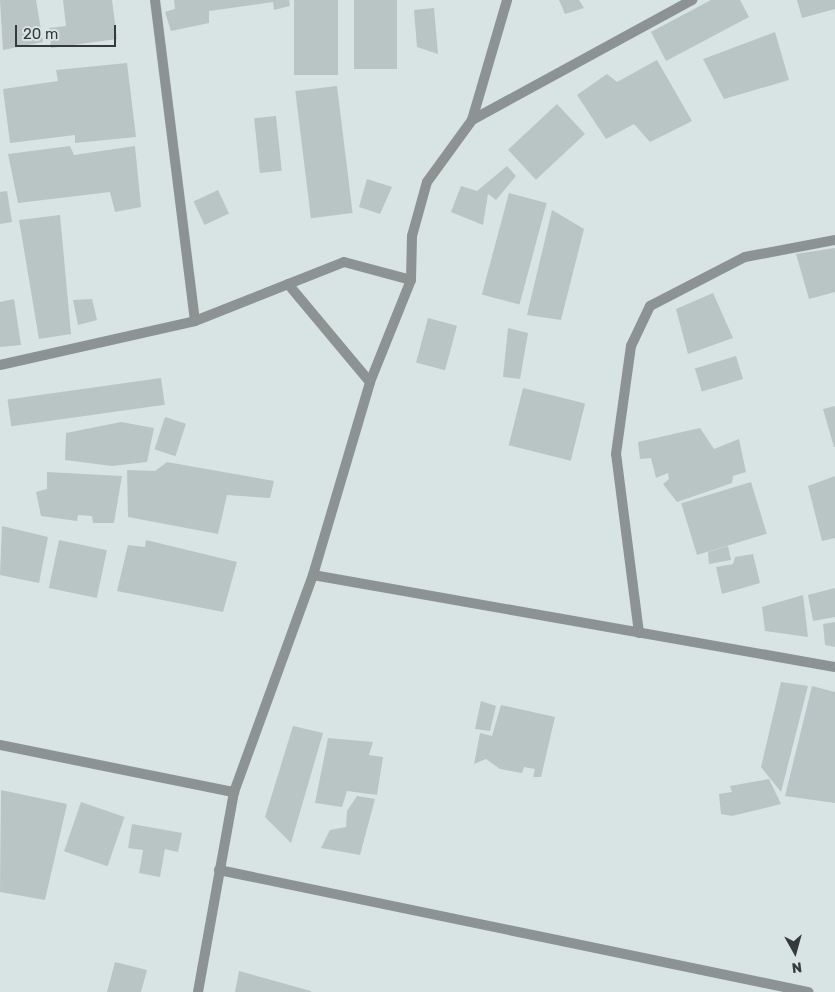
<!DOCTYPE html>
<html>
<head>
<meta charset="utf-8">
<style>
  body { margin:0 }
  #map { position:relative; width:835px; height:992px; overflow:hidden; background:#d8e3e4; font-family:Rubik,sans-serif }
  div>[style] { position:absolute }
  .building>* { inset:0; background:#b9c4c5; transform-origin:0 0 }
  .street>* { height:10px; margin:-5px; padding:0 5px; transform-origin:5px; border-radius:5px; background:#8d9292 }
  span { translate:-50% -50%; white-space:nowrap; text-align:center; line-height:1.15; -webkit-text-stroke:4.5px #d8e3e4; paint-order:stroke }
  .north { position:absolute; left:770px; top:927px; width:50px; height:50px; -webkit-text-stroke:4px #d8e3e4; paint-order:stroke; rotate:173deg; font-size:14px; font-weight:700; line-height:20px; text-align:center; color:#353a3a }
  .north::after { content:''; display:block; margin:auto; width:18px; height:22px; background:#353a3a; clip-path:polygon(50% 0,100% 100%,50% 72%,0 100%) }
  .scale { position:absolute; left:15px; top:25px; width:101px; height:22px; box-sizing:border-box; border:2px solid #353a3a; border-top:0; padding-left:6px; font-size:15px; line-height:18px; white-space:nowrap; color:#353a3a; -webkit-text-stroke:4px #d8e3e4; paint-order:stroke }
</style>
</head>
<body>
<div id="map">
  <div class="building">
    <div style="clip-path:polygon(0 0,36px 0,43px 42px,3px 50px)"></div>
    <div style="clip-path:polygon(63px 0,112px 0,117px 39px,51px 48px,49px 28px,66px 26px)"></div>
    <div style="clip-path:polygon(174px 0,289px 0,290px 6px,274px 10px,273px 2px,209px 11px,209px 23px,171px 31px,165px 12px,175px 9px)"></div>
    <div style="left:294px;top:0;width:44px;height:75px"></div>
    <div style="left:354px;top:0;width:43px;height:69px"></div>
    <div style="clip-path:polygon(559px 0,579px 0,584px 8px,565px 14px)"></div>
    <div style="clip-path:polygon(711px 0,740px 0,749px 17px,666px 61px,651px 32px)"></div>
    <div style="clip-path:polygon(797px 0,835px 0,835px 9px,802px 18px)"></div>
    <div style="clip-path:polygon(434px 8px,438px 54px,417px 47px,414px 10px)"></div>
    <div style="clip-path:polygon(775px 32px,789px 80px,724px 99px,703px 59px)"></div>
    <div style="clip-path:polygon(657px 60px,692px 121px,650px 142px,634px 124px,606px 139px,577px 95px,607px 74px,617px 82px)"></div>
    <div style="clip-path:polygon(127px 63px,136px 137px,75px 143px,75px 135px,10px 143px,3px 89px,58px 81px,56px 70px)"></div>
    <div style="left:337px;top:86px;width:128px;height:42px;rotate:83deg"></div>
    <div style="left:557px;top:104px;width:41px;height:67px;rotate:47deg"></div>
    <div style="left:276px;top:116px;width:55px;height:22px;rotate:84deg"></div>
    <div style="clip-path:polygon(70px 146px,74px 155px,135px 146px,141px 207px,115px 212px,110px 192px,18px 203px,8px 154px)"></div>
    <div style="clip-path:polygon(507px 166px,516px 176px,496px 200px,488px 194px,483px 225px,451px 212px,461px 186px,477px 191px)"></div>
    <div style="clip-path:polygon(367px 179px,392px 187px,380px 214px,359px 207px)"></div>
    <div style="left:218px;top:190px;width:26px;height:27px;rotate:65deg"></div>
    <div style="clip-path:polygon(7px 191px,12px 222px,0 224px,0 192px)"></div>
    <div style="left:509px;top:193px;width:39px;height:105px;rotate:15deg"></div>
    <div style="clip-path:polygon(552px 210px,584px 229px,561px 320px,527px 315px)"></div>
    <div style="clip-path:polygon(60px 215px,71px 334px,39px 339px,19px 220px)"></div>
    <div style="clip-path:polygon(835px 248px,835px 292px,809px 299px,796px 254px)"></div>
    <div style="clip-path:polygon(713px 293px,733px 338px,688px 354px,676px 309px)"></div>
    <div style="clip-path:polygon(14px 299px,21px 345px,0 347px,0 302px)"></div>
    <div style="clip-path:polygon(92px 299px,97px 320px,78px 325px,73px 300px)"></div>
    <div style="left:428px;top:318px;width:30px;height:46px;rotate:15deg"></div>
    <div style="clip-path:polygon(508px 328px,528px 333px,520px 379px,503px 377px)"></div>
    <div style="left:736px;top:356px;width:24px;height:43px;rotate:73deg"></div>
    <div style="left:161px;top:378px;width:27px;height:155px;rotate:82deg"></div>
    <div style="left:523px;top:388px;width:64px;height:59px;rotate:14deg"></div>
    <div style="clip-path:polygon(835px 406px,835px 447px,834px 447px,823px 409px)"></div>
    <div style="left:165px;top:417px;width:22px;height:34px;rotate:18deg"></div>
    <div style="clip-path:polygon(121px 422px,154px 428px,147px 462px,112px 466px,65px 460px,66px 433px)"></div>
    <div style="clip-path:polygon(700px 428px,714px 449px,739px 439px,746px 472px,733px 476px,732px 483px,677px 502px,663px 484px,669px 479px,668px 473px,656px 478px,651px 458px,640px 459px,638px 442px)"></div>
    <div style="clip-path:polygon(167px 462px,274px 481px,270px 498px,227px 495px,218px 534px,128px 517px,127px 470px,155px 471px)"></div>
    <div style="clip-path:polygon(47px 472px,122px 476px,114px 523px,93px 523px,92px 516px,78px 515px,77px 521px,41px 516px,36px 492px,47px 489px)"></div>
    <div style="clip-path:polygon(835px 476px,835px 538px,822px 541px,808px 486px)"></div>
    <div style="left:751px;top:482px;width:54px;height:73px;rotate:73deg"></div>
    <div style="clip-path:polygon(2px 526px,48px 537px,39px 583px,0 575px)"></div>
    <div style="left:59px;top:540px;width:49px;height:49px;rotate:12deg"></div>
    <div style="clip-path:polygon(146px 540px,237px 562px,223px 612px,117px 591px,128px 545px,145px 547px)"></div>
    <div style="clip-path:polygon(728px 546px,731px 560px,709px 564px,708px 552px)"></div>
    <div style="clip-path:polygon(753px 554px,760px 583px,722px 594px,716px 567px,733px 564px,735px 557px)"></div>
    <div style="clip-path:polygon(835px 588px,835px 617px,813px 621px,808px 595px)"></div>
    <div style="clip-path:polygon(803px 595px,808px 637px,765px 631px,762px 607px)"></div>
    <div style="clip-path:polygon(835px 622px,835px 647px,825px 645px,823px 624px)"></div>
    <div style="clip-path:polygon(781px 682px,808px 686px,781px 792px,761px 767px)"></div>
    <div style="clip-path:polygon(812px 686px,835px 692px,835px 803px,785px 796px)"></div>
    <div style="clip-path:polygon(481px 701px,496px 706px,490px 731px,475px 729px)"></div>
    <div style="clip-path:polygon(501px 705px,555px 717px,541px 777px,533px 777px,535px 769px,524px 767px,522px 773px,500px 769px,486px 759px,474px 764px,480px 733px,492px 736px)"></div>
    <div style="clip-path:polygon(293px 726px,323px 733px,291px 843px,265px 817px)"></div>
    <div style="clip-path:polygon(328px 738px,373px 742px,369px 755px,383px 757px,377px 795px,347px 791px,342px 807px,315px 803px)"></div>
    <div style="clip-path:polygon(769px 779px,781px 804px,732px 816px,721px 814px,719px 794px,732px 792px,730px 786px)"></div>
    <div style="clip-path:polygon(1px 790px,67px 804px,45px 900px,0 892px)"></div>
    <div style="clip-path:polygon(357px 796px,375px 799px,360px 855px,321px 848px,330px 830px,346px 827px,347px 811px)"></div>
    <div style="left:81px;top:802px;width:46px;height:52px;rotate:19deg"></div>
    <div style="clip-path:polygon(132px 824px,182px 833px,178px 852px,165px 849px,160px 877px,139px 873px,143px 850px,128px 848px)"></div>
    <div style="clip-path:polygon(115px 962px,147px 970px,141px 992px,107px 992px)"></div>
    <div style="clip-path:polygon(239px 971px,311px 991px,311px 992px,235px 992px)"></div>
  </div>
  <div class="street">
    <div style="left:155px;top:0;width:323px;rotate:82.9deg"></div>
    <div style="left:472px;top:120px;width:251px;rotate:-28.6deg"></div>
    <div style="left:288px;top:284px;width:128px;rotate:50.1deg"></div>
    <div style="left:0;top:365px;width:200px;rotate:-12.7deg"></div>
    <div style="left:195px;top:321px;width:160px;rotate:-21.6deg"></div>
    <div style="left:344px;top:262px;width:69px;rotate:15deg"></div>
    <div style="left:313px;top:575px;width:530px;rotate:10deg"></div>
    <div style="left:639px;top:633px;width:180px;rotate:-97.3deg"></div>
    <div style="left:616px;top:454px;width:109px;rotate:-82.1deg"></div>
    <div style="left:631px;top:346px;width:44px;rotate:-64.6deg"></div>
    <div style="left:650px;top:306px;width:107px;rotate:-27.3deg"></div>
    <div style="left:745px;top:257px;width:92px;rotate:-10.7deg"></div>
    <div style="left:0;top:745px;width:239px;rotate:11.4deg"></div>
    <div style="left:219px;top:870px;width:602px;rotate:11.7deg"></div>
    <div style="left:198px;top:992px;width:203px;rotate:-79.8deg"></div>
    <div style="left:234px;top:792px;width:231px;rotate:-70deg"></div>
    <div style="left:313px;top:575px;width:201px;rotate:-73.5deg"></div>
    <div style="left:370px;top:382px;width:110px;rotate:-68.1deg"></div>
    <div style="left:411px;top:280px;width:44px;rotate:-88.7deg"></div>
    <div style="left:412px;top:236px;width:56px;rotate:-74.5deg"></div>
    <div style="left:427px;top:182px;width:77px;rotate:-54deg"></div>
    <div style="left:472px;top:120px;width:125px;rotate:-73.7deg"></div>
  </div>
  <div class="north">N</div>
  <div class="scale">20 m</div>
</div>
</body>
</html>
